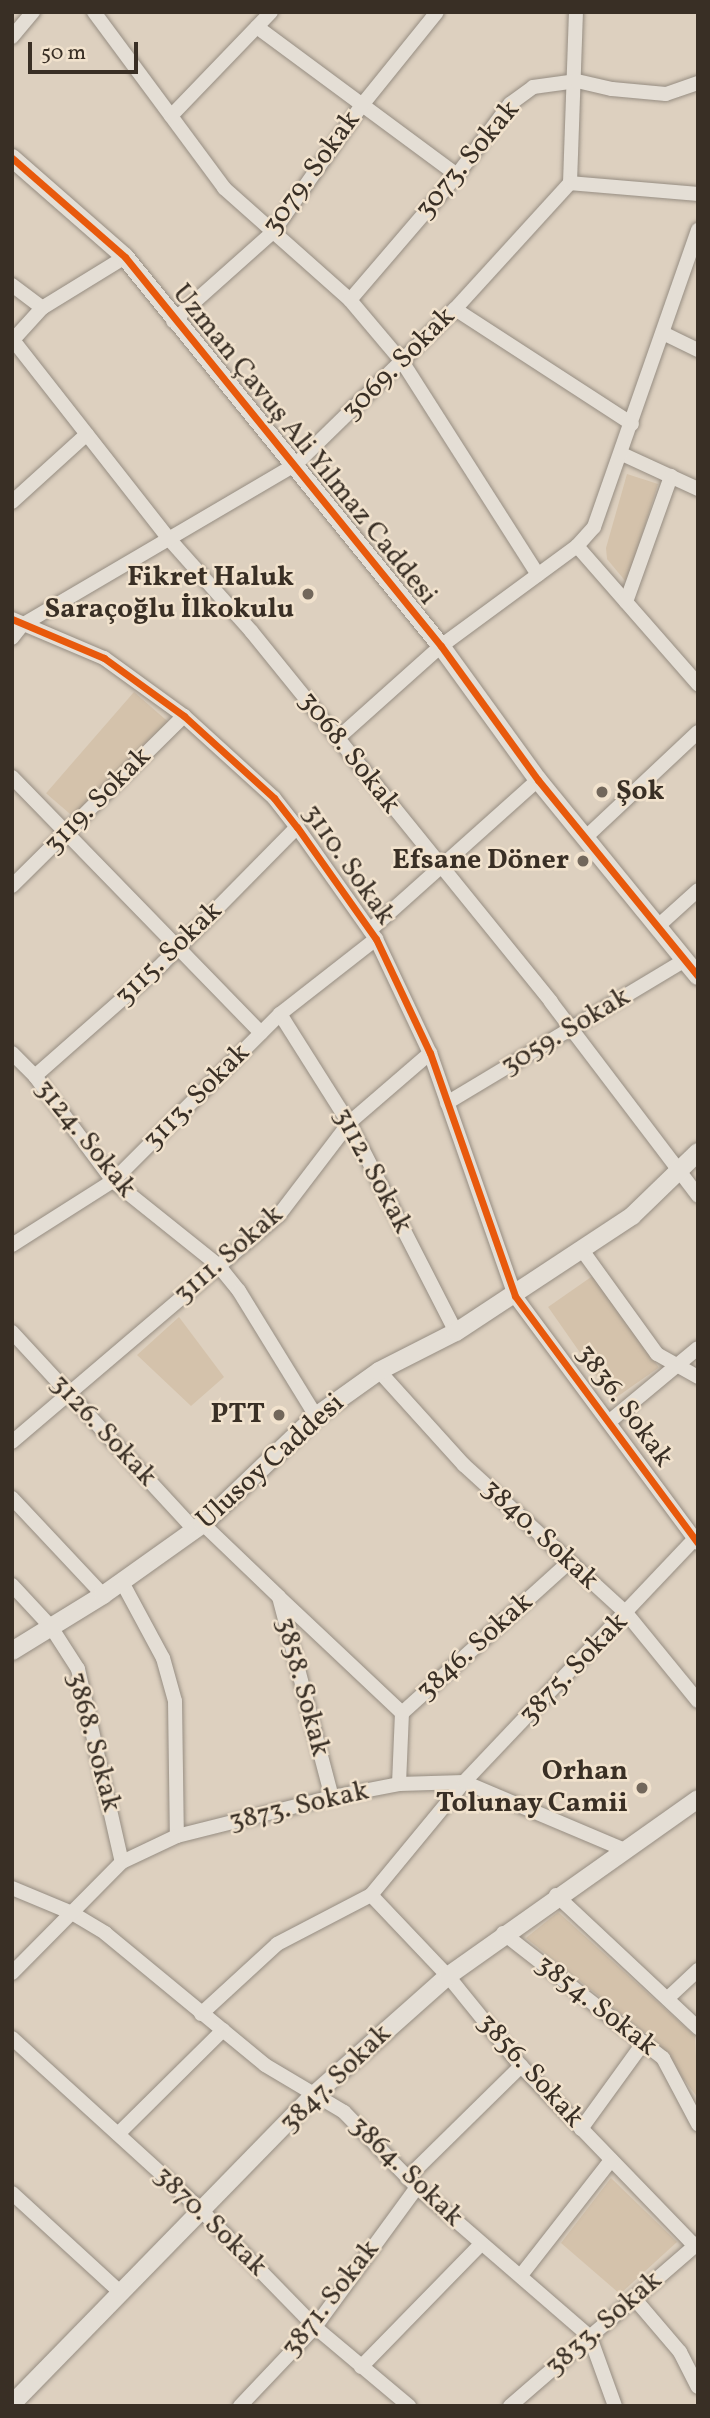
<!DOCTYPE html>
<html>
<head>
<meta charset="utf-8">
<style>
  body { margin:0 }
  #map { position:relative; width:710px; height:2418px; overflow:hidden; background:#ddd0bf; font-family:Vollkorn,serif }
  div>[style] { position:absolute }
  .green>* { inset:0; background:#d4c2ab; transform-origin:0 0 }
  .roads { filter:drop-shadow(0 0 2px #968d82) drop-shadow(0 0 2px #968d82) }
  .minor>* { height:14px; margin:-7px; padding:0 7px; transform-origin:7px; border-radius:7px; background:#e4ded5 }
  .tertiary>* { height:18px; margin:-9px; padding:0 9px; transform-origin:9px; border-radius:9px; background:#e4ded5 }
  .cycleway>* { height:7px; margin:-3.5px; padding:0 3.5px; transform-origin:3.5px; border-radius:3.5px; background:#e8590c }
  .dots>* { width:19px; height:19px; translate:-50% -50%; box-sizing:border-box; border:4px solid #f1e2cd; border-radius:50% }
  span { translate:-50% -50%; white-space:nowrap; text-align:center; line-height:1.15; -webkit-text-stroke:5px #f1e2cd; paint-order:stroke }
  .street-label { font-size:28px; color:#392f25 }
  .poi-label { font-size:28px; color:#392f25; font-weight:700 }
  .right { translate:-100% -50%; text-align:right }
  .left { translate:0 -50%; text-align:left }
  .frame { position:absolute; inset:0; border:14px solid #392f25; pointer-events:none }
  .scale { position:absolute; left:28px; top:42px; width:110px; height:32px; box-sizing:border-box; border:4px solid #392f25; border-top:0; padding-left:9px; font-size:21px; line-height:24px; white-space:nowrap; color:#392f25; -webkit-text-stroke:5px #f1e2cd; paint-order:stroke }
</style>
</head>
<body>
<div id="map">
  <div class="green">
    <div style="clip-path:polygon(627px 474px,658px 484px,627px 583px,607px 559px,606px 548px)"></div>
    <div style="left:134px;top:692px;width:46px;height:134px;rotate:41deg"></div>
    <div style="left:594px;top:1275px;width:113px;height:56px;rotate:55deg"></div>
    <div style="clip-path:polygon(179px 1317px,224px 1377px,191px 1406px,137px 1355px)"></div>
    <div style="clip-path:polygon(558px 1912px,695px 2036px,698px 2098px,653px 2039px,526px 1938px)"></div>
    <div style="clip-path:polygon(611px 2178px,677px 2242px,620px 2294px,561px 2243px)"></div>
  </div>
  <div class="roads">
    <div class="minor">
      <div style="left:94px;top:12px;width:219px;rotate:53.5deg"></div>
      <div style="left:224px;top:188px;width:169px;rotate:41.6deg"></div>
      <div style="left:350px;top:300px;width:82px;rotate:49.9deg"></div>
      <div style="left:403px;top:363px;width:251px;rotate:57.5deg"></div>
      <div style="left:257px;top:27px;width:249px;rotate:36.5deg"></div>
      <div style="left:12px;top:37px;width:33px;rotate:-50deg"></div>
      <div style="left:171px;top:116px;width:144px;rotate:-46.1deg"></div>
      <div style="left:570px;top:183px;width:171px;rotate:-88deg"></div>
      <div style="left:12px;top:285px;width:38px;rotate:37deg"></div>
      <div style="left:350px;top:300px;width:165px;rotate:-49.4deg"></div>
      <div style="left:457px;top:175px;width:89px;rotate:-53.3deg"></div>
      <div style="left:510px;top:104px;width:29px;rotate:-36deg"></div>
      <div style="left:533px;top:87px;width:44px;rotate:-7.8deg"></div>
      <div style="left:577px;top:81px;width:36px;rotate:13deg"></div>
      <div style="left:612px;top:89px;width:54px;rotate:5.3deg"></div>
      <div style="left:666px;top:94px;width:34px;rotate:-19deg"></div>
      <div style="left:455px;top:309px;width:211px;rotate:33deg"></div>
      <div style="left:173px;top:321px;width:134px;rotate:-41.7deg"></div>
      <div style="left:273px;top:232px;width:155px;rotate:-55deg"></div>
      <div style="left:362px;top:105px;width:119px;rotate:-51.1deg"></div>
      <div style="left:665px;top:334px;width:37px;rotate:26deg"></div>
      <div style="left:13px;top:340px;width:254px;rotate:51.9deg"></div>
      <div style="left:170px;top:540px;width:122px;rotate:48.3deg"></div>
      <div style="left:251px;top:631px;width:477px;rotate:51deg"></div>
      <div style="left:551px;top:1002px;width:243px;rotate:52.8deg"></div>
      <div style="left:12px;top:341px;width:45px;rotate:-47.7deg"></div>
      <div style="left:42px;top:308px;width:97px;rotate:-31.6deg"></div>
      <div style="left:622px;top:454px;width:84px;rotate:24.7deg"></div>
      <div style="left:12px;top:502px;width:101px;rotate:-42.2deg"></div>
      <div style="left:577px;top:546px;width:184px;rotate:48.8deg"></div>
      <div style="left:626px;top:602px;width:134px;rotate:-70.3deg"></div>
      <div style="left:12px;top:619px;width:100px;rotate:23deg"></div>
      <div style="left:104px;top:658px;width:99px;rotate:35.9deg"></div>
      <div style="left:184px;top:716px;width:122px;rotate:42.3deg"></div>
      <div style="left:274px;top:798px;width:37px;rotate:52deg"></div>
      <div style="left:297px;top:827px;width:137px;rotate:54.8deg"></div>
      <div style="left:376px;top:939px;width:126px;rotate:64.7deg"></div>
      <div style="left:430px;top:1053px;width:257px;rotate:70.7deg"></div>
      <div style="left:515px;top:1296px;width:307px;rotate:53.5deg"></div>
      <div style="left:12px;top:638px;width:16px;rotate:-52deg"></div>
      <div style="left:22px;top:625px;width:318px;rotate:-30.4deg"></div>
      <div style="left:296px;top:464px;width:222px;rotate:-44.3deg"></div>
      <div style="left:455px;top:309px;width:171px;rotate:-47.6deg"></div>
      <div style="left:570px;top:183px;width:128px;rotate:4.9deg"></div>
      <div style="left:338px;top:738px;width:138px;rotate:-41.8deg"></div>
      <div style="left:441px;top:646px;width:169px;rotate:-36.3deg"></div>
      <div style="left:577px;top:546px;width:25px;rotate:-48deg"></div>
      <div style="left:594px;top:527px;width:315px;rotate:-70.7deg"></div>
      <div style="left:12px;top:777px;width:357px;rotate:45.8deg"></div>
      <div style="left:585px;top:838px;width:155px;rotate:-43.2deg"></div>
      <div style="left:12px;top:886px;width:242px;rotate:-44.7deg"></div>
      <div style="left:657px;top:927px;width:55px;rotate:-42.1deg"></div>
      <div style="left:370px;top:930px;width:225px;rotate:-41.8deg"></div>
      <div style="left:280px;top:1014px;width:129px;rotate:57.7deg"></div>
      <div style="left:349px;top:1123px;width:235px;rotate:62.9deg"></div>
      <div style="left:12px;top:1053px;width:33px;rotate:45deg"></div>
      <div style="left:35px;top:1076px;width:131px;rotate:53.4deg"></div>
      <div style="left:113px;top:1181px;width:134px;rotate:38.7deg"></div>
      <div style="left:218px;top:1265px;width:33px;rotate:51deg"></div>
      <div style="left:239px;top:1291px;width:147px;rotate:58.4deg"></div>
      <div style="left:35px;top:1076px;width:171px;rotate:-41.4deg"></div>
      <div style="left:163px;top:963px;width:191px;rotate:-45.4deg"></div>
      <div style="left:447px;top:1103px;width:278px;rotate:-31deg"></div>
      <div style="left:12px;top:1245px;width:120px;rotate:-32.4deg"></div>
      <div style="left:113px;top:1181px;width:236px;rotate:-45deg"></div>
      <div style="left:280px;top:1014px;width:122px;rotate:-38deg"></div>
      <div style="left:582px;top:1250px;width:128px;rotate:54.2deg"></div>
      <div style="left:657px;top:1354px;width:47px;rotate:29.3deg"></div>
      <div style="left:12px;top:1332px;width:270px;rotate:47.3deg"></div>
      <div style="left:379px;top:1371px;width:127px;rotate:47.9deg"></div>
      <div style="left:464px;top:1465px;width:221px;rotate:42.4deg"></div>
      <div style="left:627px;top:1614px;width:112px;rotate:50.8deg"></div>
      <div style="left:610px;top:1421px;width:114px;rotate:-39.7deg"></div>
      <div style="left:12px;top:1442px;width:350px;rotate:-40.4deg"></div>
      <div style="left:279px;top:1215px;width:116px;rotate:-52.7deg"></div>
      <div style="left:349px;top:1123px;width:107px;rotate:-40.8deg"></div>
      <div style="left:12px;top:1498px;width:133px;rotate:46.8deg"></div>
      <div style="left:203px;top:1524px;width:105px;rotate:43.8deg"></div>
      <div style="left:279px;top:1597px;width:207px;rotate:75.2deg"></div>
      <div style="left:122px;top:1582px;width:86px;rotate:61.7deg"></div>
      <div style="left:163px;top:1658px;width:45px;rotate:74.4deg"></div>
      <div style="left:175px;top:1701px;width:135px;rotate:89.2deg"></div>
      <div style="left:12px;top:1585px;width:57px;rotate:47.1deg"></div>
      <div style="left:51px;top:1627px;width:50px;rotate:57.3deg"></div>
      <div style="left:78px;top:1669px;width:198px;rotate:77.2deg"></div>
      <div style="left:279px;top:1597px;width:169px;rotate:43.3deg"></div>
      <div style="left:399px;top:1784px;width:71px;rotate:-87.6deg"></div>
      <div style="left:402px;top:1713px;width:225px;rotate:-42.1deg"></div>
      <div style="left:12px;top:1888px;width:65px;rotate:22.6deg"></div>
      <div style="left:72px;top:1913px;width:39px;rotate:31deg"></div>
      <div style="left:105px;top:1933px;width:207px;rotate:39.5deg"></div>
      <div style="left:265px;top:2065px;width:92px;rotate:30.7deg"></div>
      <div style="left:344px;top:2112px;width:105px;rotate:45.8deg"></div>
      <div style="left:417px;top:2187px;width:229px;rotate:40.9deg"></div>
      <div style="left:590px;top:2337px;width:73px;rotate:70.1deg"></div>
      <div style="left:371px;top:1895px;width:112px;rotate:46.5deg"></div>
      <div style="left:448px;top:1976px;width:116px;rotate:51deg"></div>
      <div style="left:521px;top:2066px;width:248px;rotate:46deg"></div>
      <div style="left:556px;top:1895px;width:195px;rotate:43.1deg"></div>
      <div style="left:503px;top:1933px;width:203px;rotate:38deg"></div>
      <div style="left:663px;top:2058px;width:75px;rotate:62.1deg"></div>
      <div style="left:12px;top:1973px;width:156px;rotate:-45.3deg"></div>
      <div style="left:122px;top:1862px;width:61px;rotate:-25.3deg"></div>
      <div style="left:177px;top:1836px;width:160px;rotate:-14.1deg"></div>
      <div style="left:332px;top:1797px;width:68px;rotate:-11deg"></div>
      <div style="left:399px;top:1784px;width:65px;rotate:-1.8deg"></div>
      <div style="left:464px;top:1782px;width:175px;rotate:22.9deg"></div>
      <div style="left:669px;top:1997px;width:40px;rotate:-43deg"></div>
      <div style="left:201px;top:2014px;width:103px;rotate:-42.6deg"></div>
      <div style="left:277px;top:1944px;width:106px;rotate:-27.5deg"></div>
      <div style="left:371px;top:1895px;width:146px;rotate:-50.5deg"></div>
      <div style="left:464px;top:1782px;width:335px;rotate:-46.5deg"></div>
      <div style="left:12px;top:2038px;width:256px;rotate:42.3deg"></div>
      <div style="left:201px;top:2210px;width:163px;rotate:45.7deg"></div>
      <div style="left:315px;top:2327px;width:123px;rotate:40deg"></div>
      <div style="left:581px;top:2129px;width:107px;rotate:-54.1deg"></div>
      <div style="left:118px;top:2134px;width:148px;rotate:-44.7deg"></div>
      <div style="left:407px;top:2178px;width:160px;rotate:-44.5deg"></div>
      <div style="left:12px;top:2193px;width:147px;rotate:42.5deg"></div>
      <div style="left:522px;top:2274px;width:145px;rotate:-52deg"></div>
      <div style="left:634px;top:2298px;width:71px;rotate:49.6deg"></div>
      <div style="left:680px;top:2352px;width:39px;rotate:63deg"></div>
      <div style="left:361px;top:2367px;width:172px;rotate:-45.7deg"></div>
      <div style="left:240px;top:2406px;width:109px;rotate:-46.5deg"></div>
      <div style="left:315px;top:2327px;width:173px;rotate:-53.9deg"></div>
      <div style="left:510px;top:2406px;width:249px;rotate:-40.9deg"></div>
    </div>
    <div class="tertiary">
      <div style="left:12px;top:158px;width:150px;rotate:41.2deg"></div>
      <div style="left:125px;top:257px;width:501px;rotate:50.91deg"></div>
      <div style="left:441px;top:646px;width:165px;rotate:54.1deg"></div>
      <div style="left:538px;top:780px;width:253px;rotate:50.8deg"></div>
      <div style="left:12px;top:1651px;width:107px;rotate:-31.6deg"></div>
      <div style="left:103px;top:1595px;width:123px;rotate:-35.4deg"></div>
      <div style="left:203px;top:1524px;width:156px;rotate:-43.7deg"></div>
      <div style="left:316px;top:1416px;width:77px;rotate:-35.5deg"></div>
      <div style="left:379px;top:1371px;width:86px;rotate:-26.9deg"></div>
      <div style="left:456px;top:1332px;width:211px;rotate:-33.4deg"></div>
      <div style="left:632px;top:1216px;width:92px;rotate:-44.1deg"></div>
      <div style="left:12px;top:2404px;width:433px;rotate:-45.7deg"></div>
      <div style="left:315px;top:2094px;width:178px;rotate:-41.6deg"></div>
      <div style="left:448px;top:1976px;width:306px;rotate:-35.3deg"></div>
    </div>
  </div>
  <div class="cycleway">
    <div style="left:12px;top:158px;width:150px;rotate:41.2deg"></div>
    <div style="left:125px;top:257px;width:501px;rotate:50.91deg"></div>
    <div style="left:441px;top:646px;width:165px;rotate:54.1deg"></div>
    <div style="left:538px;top:780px;width:253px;rotate:50.8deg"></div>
    <div style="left:12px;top:619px;width:100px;rotate:23deg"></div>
    <div style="left:104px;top:658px;width:99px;rotate:35.9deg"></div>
    <div style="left:184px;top:716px;width:122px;rotate:42.3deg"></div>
    <div style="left:274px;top:798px;width:37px;rotate:52deg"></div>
    <div style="left:297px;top:827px;width:137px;rotate:54.8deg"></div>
    <div style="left:376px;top:939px;width:126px;rotate:64.7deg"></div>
    <div style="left:430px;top:1053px;width:257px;rotate:70.7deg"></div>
    <div style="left:515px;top:1296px;width:307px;rotate:53.5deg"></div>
  </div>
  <div class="dots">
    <div style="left:308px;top:594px;background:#72675b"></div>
    <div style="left:602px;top:792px;background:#72675b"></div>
    <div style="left:583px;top:861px;background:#72675b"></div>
    <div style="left:279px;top:1415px;background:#72675b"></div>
    <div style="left:642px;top:1788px;background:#72675b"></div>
  </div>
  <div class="street-label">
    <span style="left:468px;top:160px;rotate:-50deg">3073. Sokak</span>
    <span style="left:312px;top:173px;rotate:-54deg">3079. Sokak</span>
    <span style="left:399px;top:364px;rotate:-45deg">3069. Sokak</span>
    <span style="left:304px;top:445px;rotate:51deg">Uzman Çavuş Ali Yılmaz Caddesi</span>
    <span style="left:349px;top:753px;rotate:52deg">3068. Sokak</span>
    <span style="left:98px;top:801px;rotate:-45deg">3119. Sokak</span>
    <span style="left:348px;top:865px;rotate:55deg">3110. Sokak</span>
    <span style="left:169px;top:954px;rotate:-44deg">3115. Sokak</span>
    <span style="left:566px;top:1032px;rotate:-31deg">3059. Sokak</span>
    <span style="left:197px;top:1097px;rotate:-45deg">3113. Sokak</span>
    <span style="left:85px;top:1139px;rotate:51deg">3124. Sokak</span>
    <span style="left:372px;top:1171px;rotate:62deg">3112. Sokak</span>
    <span style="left:229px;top:1255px;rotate:-41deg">3111. Sokak</span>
    <span style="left:624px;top:1406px;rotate:54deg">3836. Sokak</span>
    <span style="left:103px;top:1431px;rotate:47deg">3126. Sokak</span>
    <span style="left:271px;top:1462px;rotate:-42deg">Ulusoy Caddesi</span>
    <span style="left:540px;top:1535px;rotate:43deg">3840. Sokak</span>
    <span style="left:475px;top:1647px;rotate:-42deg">3846. Sokak</span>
    <span style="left:574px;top:1669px;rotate:-46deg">3875. Sokak</span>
    <span style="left:302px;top:1687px;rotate:75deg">3858. Sokak</span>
    <span style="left:93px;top:1742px;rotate:75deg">3868. Sokak</span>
    <span style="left:299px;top:1807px;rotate:-13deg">3873. Sokak</span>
    <span style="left:596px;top:2006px;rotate:38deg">3854. Sokak</span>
    <span style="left:530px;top:2071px;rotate:48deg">3856. Sokak</span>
    <span style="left:336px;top:2079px;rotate:-44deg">3847. Sokak</span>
    <span style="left:406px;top:2172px;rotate:44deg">3864. Sokak</span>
    <span style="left:210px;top:2222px;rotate:44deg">3870. Sokak</span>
    <span style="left:331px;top:2299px;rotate:-52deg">3871. Sokak</span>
    <span style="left:604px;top:2324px;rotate:-41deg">3833. Sokak</span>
  </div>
  <div class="poi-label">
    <span class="right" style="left:294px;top:594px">Fikret Haluk<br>Saraçoğlu İlkokulu</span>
    <span class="left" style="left:616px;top:792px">Şok</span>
    <span class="right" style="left:569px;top:861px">Efsane Döner</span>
    <span class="right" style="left:265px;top:1415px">PTT</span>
    <span class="right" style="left:628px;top:1788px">Orhan<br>Tolunay Camii</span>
  </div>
  <div class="frame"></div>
  <div class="scale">50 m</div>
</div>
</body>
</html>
